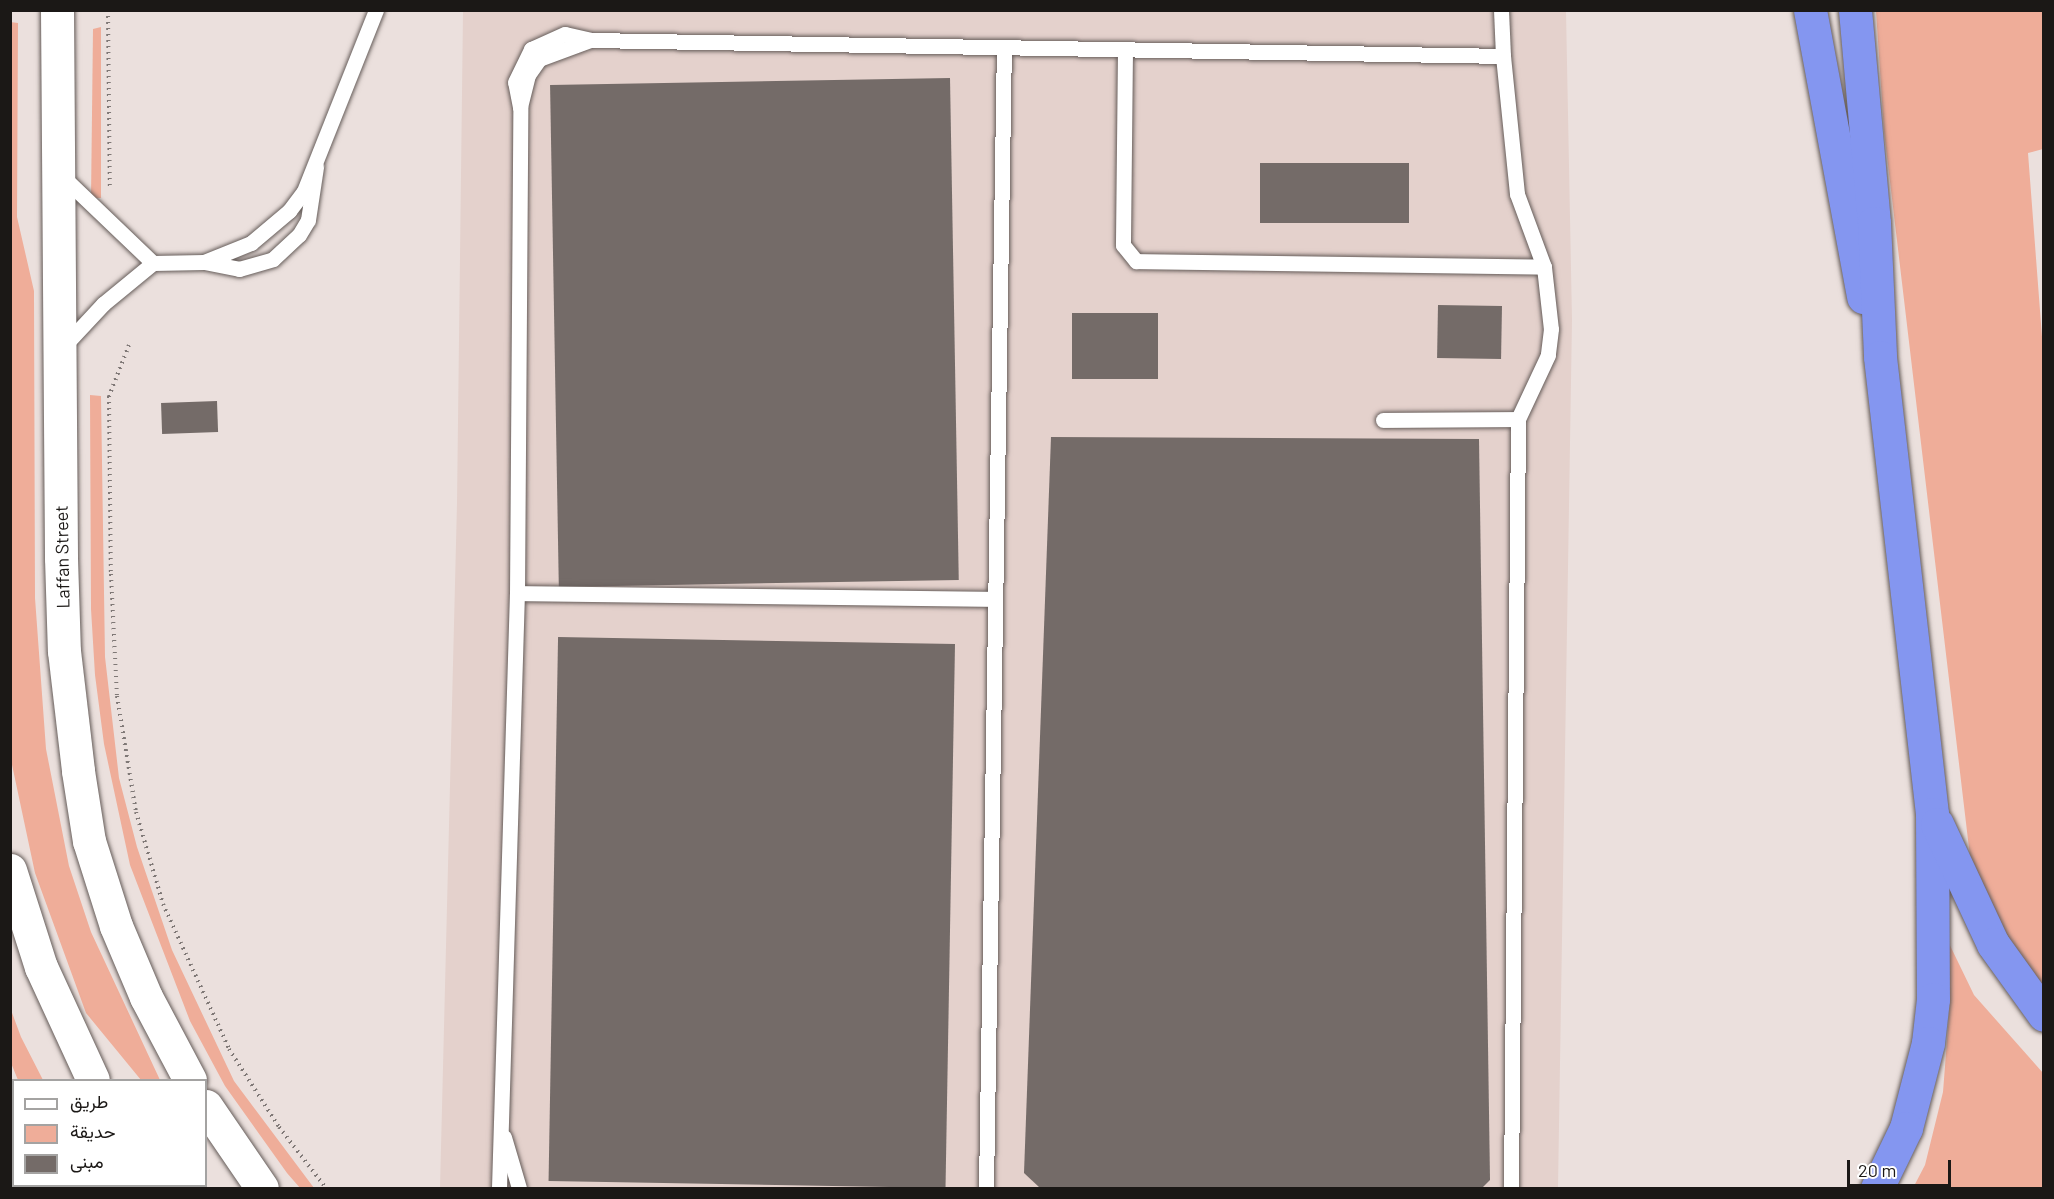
<!DOCTYPE html>
<html>
<head>
<meta charset="utf-8">
<style>
  body { margin:0 }
  #map { position:relative; width:2054px; height:1199px; overflow:hidden; background:#ebe0dd; font-family:Barlow,Vazirmatn,sans-serif }
  div>[style] { position:absolute }
  .built>* { inset:0; background:#e4d1cc }
  .green>* { inset:0; background:#efad99 }
  .building>* { inset:0; background:#746b68; transform-origin:0 0 }
  .path>* { height:4px; margin-top:-2px; transform-origin:0; background:repeating-linear-gradient(90deg,#7f7876 0 1.5px,transparent 0 6px) }
  .roads { filter:drop-shadow(0 0 2px #655c59) drop-shadow(0 0 2px #655c59) }
  .service>* { height:15px; margin:-7.5px; padding:0 7.5px; transform-origin:7.5px; border-radius:7.5px; background:#fff }
  .tertiary>* { height:33px; margin:-16.5px; padding:0 16.5px; transform-origin:16.5px; border-radius:16.5px; background:#fff }
  .motorway>* { height:33px; margin:-16.5px; padding:0 16.5px; transform-origin:16.5px; border-radius:16.5px; background:#8496f0 }
  span { translate:-50% -50%; white-space:nowrap; text-align:center; line-height:1.15; -webkit-text-stroke:5px #fff; paint-order:stroke }
  .street-label { font-size:18px; color:#1b1816 }
  .frame { position:absolute; inset:0; border:12px solid #1b1816; pointer-events:none }
  .legend { position:absolute; left:12px; top:1079px; width:195px; height:108px; box-sizing:border-box; background:#fff; border:2px solid #a4a3a2; margin:0; padding:8px 10px; list-style:none; font-size:18px; color:#1b1816 }
  .legend li { display:flex; align-items:center; gap:12px; height:30px }
  .legend b { width:30px; border:2px solid #a4a3a2 }
  .scale { position:absolute; left:1847px; top:1160px; width:104px; height:27px; box-sizing:border-box; border:3px solid #1b1816; border-top:0; padding-left:8px; font-size:18px; line-height:21px; white-space:nowrap; color:#1b1816; -webkit-text-stroke:4px #fff; paint-order:stroke }
</style>
</head>
<body>
<div id="map">
  <div class="built">
    <div style="clip-path:polygon(463px 11px,1566px 11px,1572px 320px,1558px 1188px,440px 1188px,457px 503px)"></div>
  </div>
  <div class="green">
    <div style="clip-path:polygon(1876px 11px,2043px 11px,2043px 149px,2028px 153px,2044px 363px,2043px 999px,1998px 928px,1971px 865px,1884px 131px)"></div>
    <div style="clip-path:polygon(10px 22px,18px 23px,17px 217px,34px 291px,35px 598px,46px 749px,69px 866px,91px 932px,160px 1080px,141px 1080px,86px 1013px,35px 873px,11px 760px)"></div>
    <div style="clip-path:polygon(101px 27px,101px 198px,91px 198px,93px 29px)"></div>
    <div style="clip-path:polygon(90px 395px,101px 396px,105px 657px,119px 778px,137px 847px,172px 950px,234px 1081px,314px 1188px,300px 1188px,287px 1173px,225px 1086px,190px 1021px,130px 865px,104px 744px,95px 675px,91px 609px)"></div>
    <div style="clip-path:polygon(1943px 931px,1974px 995px,2043px 1073px,2043px 1188px,1913px 1188px,1925px 1165px,1943px 1092px,1950px 1002px)"></div>
    <div style="clip-path:polygon(11px 1010px,21px 1037px,43px 1080px,18px 1080px,11px 1063px)"></div>
  </div>
  <div class="building">
    <div style="left:950px;top:78px;width:502px;height:400px;rotate:89deg"></div>
    <div style="left:1260px;top:163px;width:149px;height:60px"></div>
    <div style="left:1438px;top:305px;width:64px;height:53px;rotate:1deg"></div>
    <div style="left:1072px;top:313px;width:86px;height:66px"></div>
    <div style="left:217px;top:401px;width:31px;height:56px;rotate:88deg"></div>
    <div style="clip-path:polygon(1051px 437px,1479px 439px,1490px 1180px,1482px 1188px,1040px 1188px,1024px 1173px)"></div>
    <div style="left:955px;top:644px;width:544px;height:397px;rotate:91deg"></div>
  </div>
  <div class="path">
    <div style="left:108px;top:10px;width:177px;rotate:89.4deg"></div>
    <div style="left:129px;top:345px;width:55px;rotate:111.4deg"></div>
    <div style="left:109px;top:396px;width:178px;rotate:89.4deg"></div>
    <div style="left:111px;top:574px;width:122px;rotate:87.2deg"></div>
    <div style="left:117px;top:696px;width:118px;rotate:80.7deg"></div>
    <div style="left:136px;top:812px;width:96px;rotate:73.6deg"></div>
    <div style="left:163px;top:904px;width:159px;rotate:65.5deg"></div>
    <div style="left:229px;top:1049px;width:93px;rotate:57.3deg"></div>
    <div style="left:279px;top:1127px;width:77px;rotate:52.4deg"></div>
    <div style="left:10px;top:1089px;width:7px;rotate:56deg"></div>
    <div style="left:64px;top:1186px;width:3px;rotate:45deg"></div>
  </div>
  <div class="roads">
    <div class="service">
      <div style="left:1501px;top:10px;width:46px;rotate:87.5deg"></div>
      <div style="left:1125px;top:50px;width:195px;rotate:90.6deg"></div>
      <div style="left:1123px;top:245px;width:21px;rotate:51deg"></div>
      <div style="left:1136px;top:261px;width:408px;rotate:0.8deg"></div>
      <div style="left:520px;top:107px;width:33px;rotate:-76deg"></div>
      <div style="left:528px;top:75px;width:19px;rotate:-55deg"></div>
      <div style="left:539px;top:59px;width:54px;rotate:-20.4deg"></div>
      <div style="left:62px;top:176px;width:126px;rotate:43.7deg"></div>
      <div style="left:204px;top:262px;width:51px;rotate:-22deg"></div>
      <div style="left:251px;top:243px;width:50px;rotate:-40.1deg"></div>
      <div style="left:289px;top:211px;width:25px;rotate:-53deg"></div>
      <div style="left:304px;top:191px;width:195px;rotate:-68.3deg"></div>
      <div style="left:63px;top:347px;width:59px;rotate:-47.1deg"></div>
      <div style="left:103px;top:304px;width:65px;rotate:-39.4deg"></div>
      <div style="left:153px;top:263px;width:51px;rotate:-1.1deg"></div>
      <div style="left:204px;top:262px;width:36px;rotate:11deg"></div>
      <div style="left:239px;top:269px;width:35px;rotate:-16deg"></div>
      <div style="left:273px;top:259px;width:35px;rotate:-43deg"></div>
      <div style="left:299px;top:235px;width:17px;rotate:-59deg"></div>
      <div style="left:308px;top:220px;width:54px;rotate:-81.4deg"></div>
      <div style="left:1383px;top:420px;width:135px;rotate:-0.4deg"></div>
      <div style="left:517px;top:593px;width:478px;rotate:0.7deg"></div>
      <div style="left:504px;top:1137px;width:53px;rotate:73.6deg"></div>
      <div style="left:499px;top:1188px;width:595px;rotate:-88.27deg"></div>
      <div style="left:517px;top:593px;width:486px;rotate:-89.6deg"></div>
      <div style="left:520px;top:107px;width:25px;rotate:-101deg"></div>
      <div style="left:515px;top:82px;width:37px;rotate:-64deg"></div>
      <div style="left:531px;top:49px;width:37px;rotate:-24deg"></div>
      <div style="left:565px;top:34px;width:26px;rotate:13deg"></div>
      <div style="left:590px;top:40px;width:913px;rotate:1deg"></div>
      <div style="left:1503px;top:56px;width:139px;rotate:84.2deg"></div>
      <div style="left:1517px;top:194px;width:78px;rotate:69.7deg"></div>
      <div style="left:1544px;top:267px;width:62px;rotate:83.6deg"></div>
      <div style="left:1551px;top:329px;width:26px;rotate:97deg"></div>
      <div style="left:1548px;top:355px;width:71px;rotate:115.1deg"></div>
      <div style="left:1518px;top:419px;width:769px;rotate:90.52deg"></div>
      <div style="left:986px;top:1188px;width:1140px;rotate:-89.1deg"></div>
    </div>
    <div class="tertiary">
      <div style="left:57px;top:10px;width:548px;rotate:89.58deg"></div>
      <div style="left:61px;top:558px;width:93px;rotate:88.2deg"></div>
      <div style="left:64px;top:651px;width:121px;rotate:83.3deg"></div>
      <div style="left:78px;top:771px;width:71px;rotate:81.1deg"></div>
      <div style="left:89px;top:841px;width:89px;rotate:72.4deg"></div>
      <div style="left:116px;top:926px;width:77px;rotate:67.1deg"></div>
      <div style="left:146px;top:997px;width:94px;rotate:62.1deg"></div>
      <div style="left:10px;top:870px;width:102px;rotate:72.3deg"></div>
      <div style="left:41px;top:967px;width:124px;rotate:65.3deg"></div>
      <div style="left:206px;top:1106px;width:99px;rotate:55.7deg"></div>
      <div style="left:151px;top:1186px;width:3px;rotate:45deg"></div>
    </div>
    <div class="motorway">
      <div style="left:1810px;top:10px;width:292px;rotate:79.5deg"></div>
      <div style="left:1855px;top:10px;width:214px;rotate:84.9deg"></div>
      <div style="left:1874px;top:223px;width:134px;rotate:87.4deg"></div>
      <div style="left:1880px;top:357px;width:460px;rotate:83.5deg"></div>
      <div style="left:1932px;top:814px;width:185px;rotate:89.7deg"></div>
      <div style="left:1933px;top:999px;width:44px;rotate:96.5deg"></div>
      <div style="left:1928px;top:1043px;width:88px;rotate:104.5deg"></div>
      <div style="left:1906px;top:1128px;width:67px;rotate:115.8deg"></div>
      <div style="left:1937px;top:824px;width:132px;rotate:65deg"></div>
      <div style="left:1993px;top:944px;width:87px;rotate:54.3deg"></div>
    </div>
  </div>
  <div class="street-label">
    <span style="left:62px;top:557px;rotate:-91deg">Laffan Street</span>
  </div>
  <div class="frame"></div>
  <ul class="legend">
  <li><b style="height:8px;background:#fff"></b>طريق</li>
  <li><b style="height:16px;background:#efad99"></b>حديقة</li>
  <li><b style="height:16px;background:#746b68"></b>مبنى</li>
  </ul>
  <div class="scale">20 m</div>
</div>
</body>
</html>
